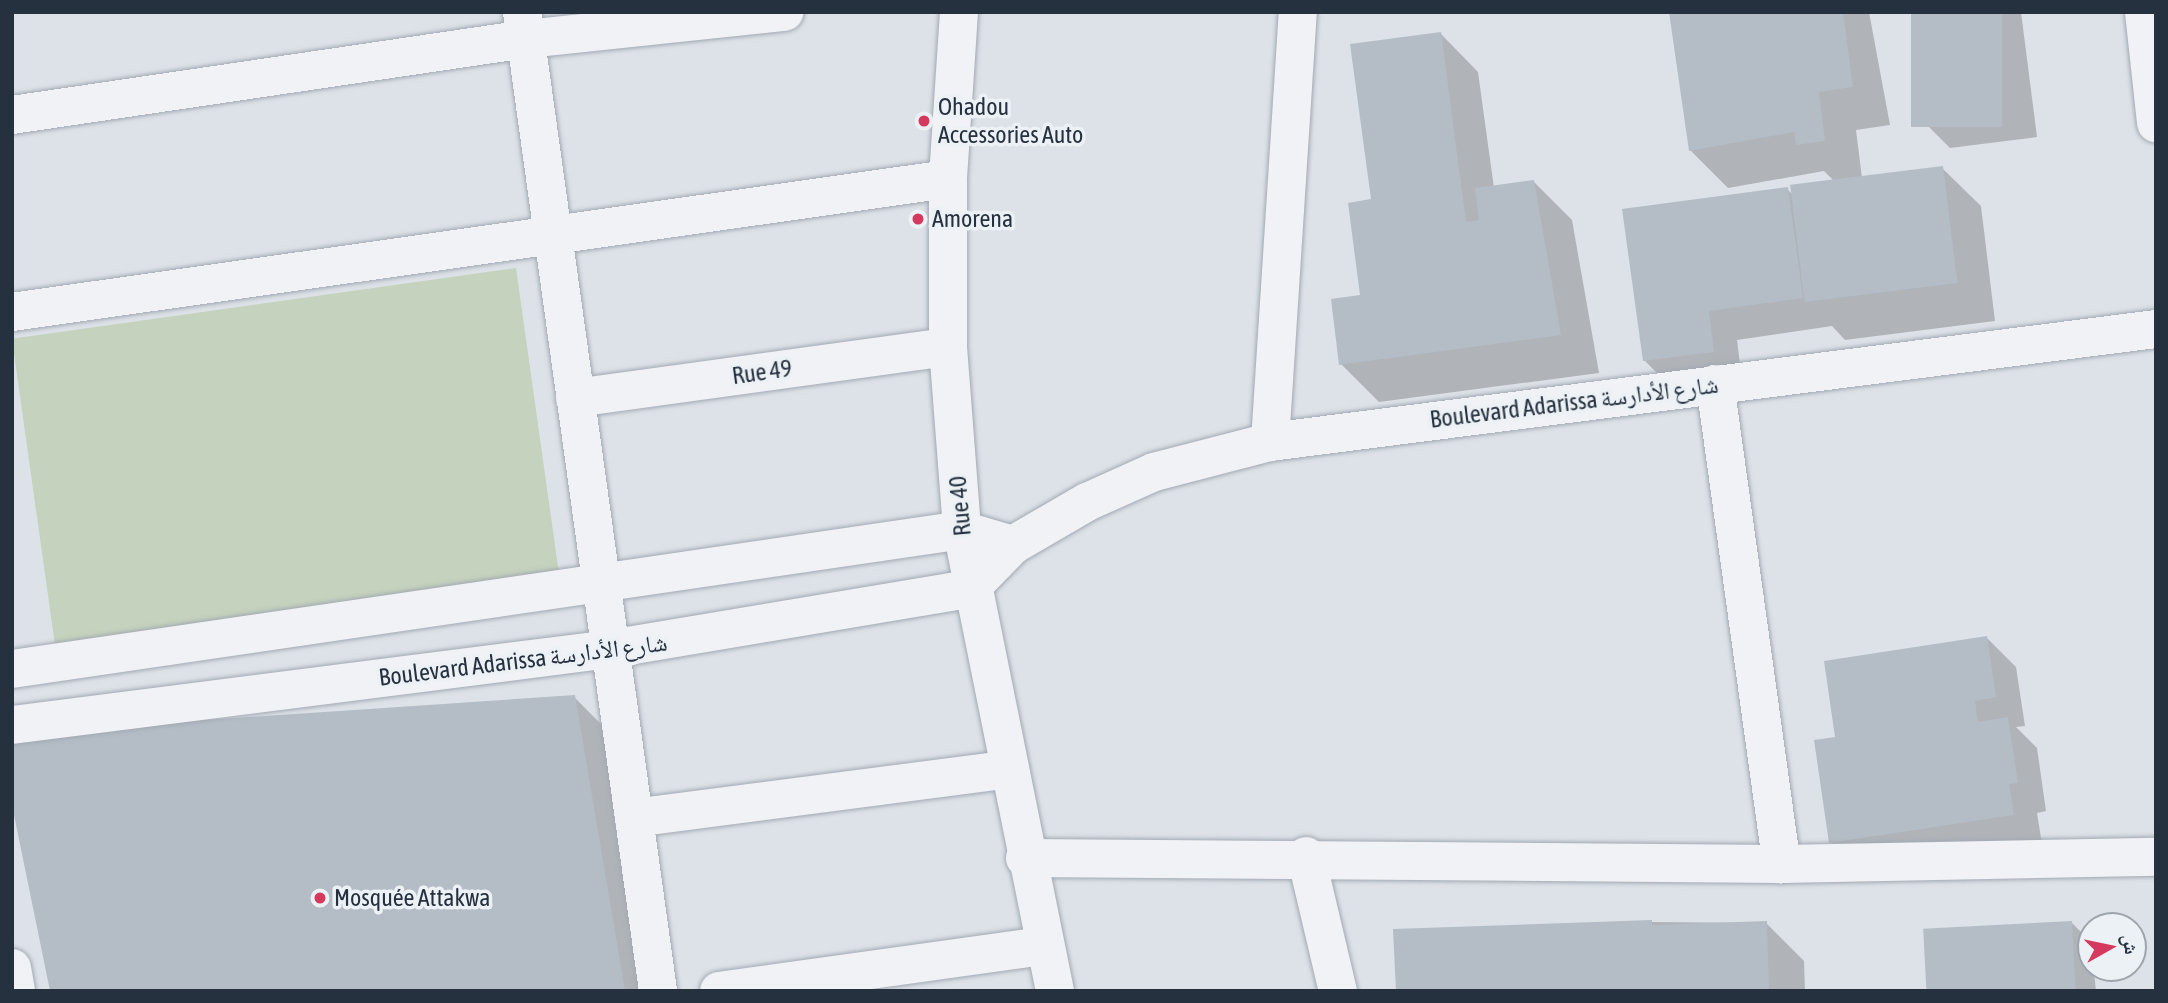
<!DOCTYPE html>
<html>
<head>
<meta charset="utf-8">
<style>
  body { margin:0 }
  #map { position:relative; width:2168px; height:1003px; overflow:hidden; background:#dde2e8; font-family:"Asap Condensed","Noto Naskh Arabic",sans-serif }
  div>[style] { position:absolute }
  .green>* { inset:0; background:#c5d2bd; transform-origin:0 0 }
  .shadow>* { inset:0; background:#0003 }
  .building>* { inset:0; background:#b4bcc5; transform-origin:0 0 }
  .roads { filter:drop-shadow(0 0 2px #a2a9b2) drop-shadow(0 0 2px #a2a9b2) }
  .minor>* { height:38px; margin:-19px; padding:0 19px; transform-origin:19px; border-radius:19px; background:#f0f2f6 }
  .dots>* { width:19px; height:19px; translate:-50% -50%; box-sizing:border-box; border:4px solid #ecf1f5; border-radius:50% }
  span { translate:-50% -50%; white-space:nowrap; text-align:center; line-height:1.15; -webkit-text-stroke:7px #ecf1f5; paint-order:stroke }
  .poi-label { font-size:24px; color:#26313f }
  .left { translate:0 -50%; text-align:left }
  .street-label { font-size:24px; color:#26313f }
  .frame { position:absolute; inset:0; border:14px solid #26313f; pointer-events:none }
  .north { position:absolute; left:2077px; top:912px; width:70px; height:70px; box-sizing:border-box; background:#ecf1f5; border:2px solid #9da4ac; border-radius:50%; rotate:81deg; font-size:19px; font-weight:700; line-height:28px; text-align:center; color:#26313f }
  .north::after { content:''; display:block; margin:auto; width:24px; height:32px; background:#d5395e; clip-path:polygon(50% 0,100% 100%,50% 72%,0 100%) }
</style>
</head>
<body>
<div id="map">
  <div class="green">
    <div style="left:516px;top:268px;width:313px;height:509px;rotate:82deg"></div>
  </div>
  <div class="shadow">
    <div style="clip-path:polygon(1671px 12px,1869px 12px,1890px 125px,1856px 130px,1862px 178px,1942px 168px,1981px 206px,1995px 321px,1845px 340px,1832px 326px,1737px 340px,1742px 380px,1674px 390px,1645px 361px,1787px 189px,1793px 195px,1835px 182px,1824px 171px,1728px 188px,1690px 150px)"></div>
    <div style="clip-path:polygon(1913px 12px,2021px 12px,2037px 137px,1950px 148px,1927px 125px)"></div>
    <div style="clip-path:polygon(1440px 33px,1478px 72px,1494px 188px,1534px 182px,1572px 220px,1599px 373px,1379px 402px,1341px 364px,1362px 296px,1373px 201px)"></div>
    <div style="clip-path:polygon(1987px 638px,2016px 667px,2025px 726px,2016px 727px,2037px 748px,2046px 811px,2037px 813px,2042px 844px,1860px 871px,1831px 842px,1837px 738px)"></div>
    <div style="clip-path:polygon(574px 697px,603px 726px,648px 991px,51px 991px)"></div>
    <div style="clip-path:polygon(1651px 922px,1766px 923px,1804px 961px,1805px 991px,1397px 991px)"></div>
    <div style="clip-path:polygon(2071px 922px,2091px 942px,2096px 991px,1928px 991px)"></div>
  </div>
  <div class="building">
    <div style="clip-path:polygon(1669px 12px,1843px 12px,1853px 87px,1819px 92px,1825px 141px,1796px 145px,1794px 132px,1689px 151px)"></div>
    <div style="left:1911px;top:12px;width:91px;height:115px"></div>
    <div style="clip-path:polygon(1441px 32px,1466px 222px,1479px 220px,1475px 188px,1534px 180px,1561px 335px,1339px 365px,1331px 299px,1360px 295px,1348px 203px,1371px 199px,1350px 44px)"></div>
    <div style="left:1943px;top:166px;width:118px;height:154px;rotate:83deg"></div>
    <div style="clip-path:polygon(1788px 187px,1803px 298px,1709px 311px,1714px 352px,1643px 361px,1622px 209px)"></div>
    <div style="clip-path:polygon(1987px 636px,1996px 697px,1975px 701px,1978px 722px,2008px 717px,2018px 783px,2009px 784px,2014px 815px,1829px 843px,1814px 740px,1835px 737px,1824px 661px)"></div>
    <div style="clip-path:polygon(575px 695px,625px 991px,50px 991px,12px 805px,12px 733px)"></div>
    <div style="clip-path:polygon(1652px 920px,1652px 925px,1767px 921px,1769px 991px,1396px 991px,1393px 929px)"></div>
    <div style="left:2072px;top:921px;width:68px;height:149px;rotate:87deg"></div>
  </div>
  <div class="roads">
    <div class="minor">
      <div style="left:522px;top:12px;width:988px;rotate:82.09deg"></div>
      <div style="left:959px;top:12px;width:167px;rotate:93.8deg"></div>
      <div style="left:948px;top:179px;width:168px;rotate:90deg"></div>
      <div style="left:948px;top:347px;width:184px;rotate:85.6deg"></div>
      <div style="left:962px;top:530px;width:470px;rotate:78.6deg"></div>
      <div style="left:2144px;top:12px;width:112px;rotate:83.8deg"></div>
      <div style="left:12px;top:115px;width:520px;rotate:-8.41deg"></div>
      <div style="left:526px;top:39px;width:260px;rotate:-6deg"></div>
      <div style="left:12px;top:312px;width:945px;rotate:-8.09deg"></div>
      <div style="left:1715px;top:384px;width:485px;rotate:82.1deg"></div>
      <div style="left:575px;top:398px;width:376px;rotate:-7.8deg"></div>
      <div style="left:1270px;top:442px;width:431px;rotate:-86.3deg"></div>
      <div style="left:12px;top:669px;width:960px;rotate:-8.32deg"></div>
      <div style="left:962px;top:530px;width:53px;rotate:16.4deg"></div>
      <div style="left:12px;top:725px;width:603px;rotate:-7.24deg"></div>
      <div style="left:610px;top:649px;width:365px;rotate:-9.5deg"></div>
      <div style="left:970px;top:589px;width:62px;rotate:-45.7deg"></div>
      <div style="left:1013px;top:545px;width:86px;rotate:-30.2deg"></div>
      <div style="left:1087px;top:502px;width:73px;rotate:-24.1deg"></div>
      <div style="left:1154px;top:472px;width:120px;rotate:-14.5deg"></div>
      <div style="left:1270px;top:442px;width:893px;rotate:-7.27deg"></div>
      <div style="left:634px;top:818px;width:379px;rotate:-7.4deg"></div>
      <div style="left:1306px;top:856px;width:139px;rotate:76.7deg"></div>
      <div style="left:1025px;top:858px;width:757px;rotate:0.45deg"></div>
      <div style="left:1782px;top:864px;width:374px;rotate:-1.1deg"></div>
      <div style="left:12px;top:968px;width:23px;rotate:80deg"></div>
      <div style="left:719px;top:991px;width:327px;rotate:-7.9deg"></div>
    </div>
  </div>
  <div class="dots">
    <div style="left:924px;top:121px;background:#d5395e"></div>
    <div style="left:918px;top:219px;background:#d5395e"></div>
    <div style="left:320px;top:898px;background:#d5395e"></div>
  </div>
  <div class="poi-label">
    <span class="left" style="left:938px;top:121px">Ohadou<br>Accessories Auto</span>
    <span class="left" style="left:932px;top:219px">Amorena</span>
    <span class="left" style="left:334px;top:898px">Mosquée Attakwa</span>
  </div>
  <div class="street-label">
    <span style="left:762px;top:372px;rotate:-8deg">Rue 49</span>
    <span style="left:1574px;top:402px;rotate:-7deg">Boulevard Adarissa شارع الأدارسة</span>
    <span style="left:960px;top:506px;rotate:-95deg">Rue 40</span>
    <span style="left:523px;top:660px;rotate:-7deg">Boulevard Adarissa شارع الأدارسة</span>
  </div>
  <div class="frame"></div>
  <div class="north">ش</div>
</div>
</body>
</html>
